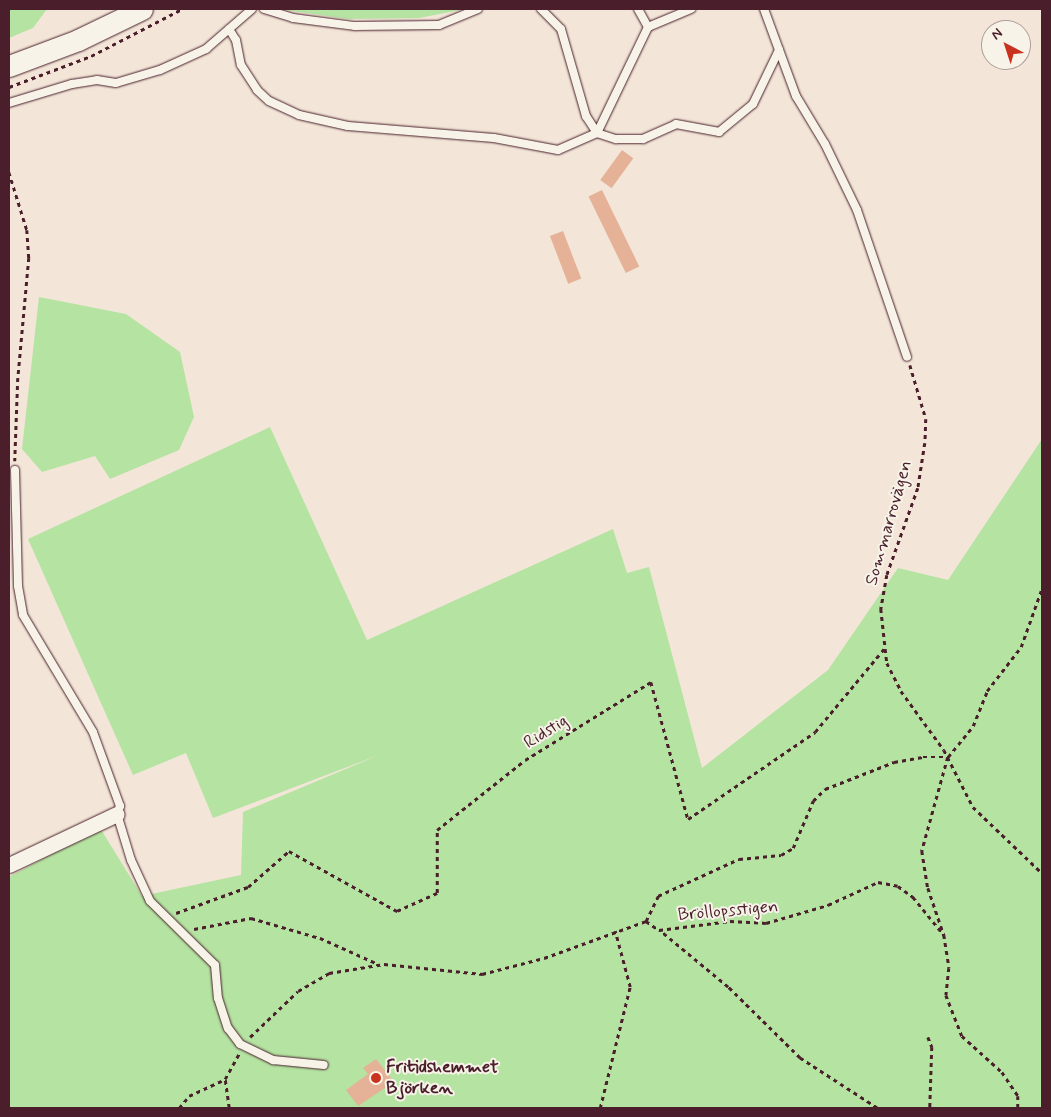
<!DOCTYPE html>
<html>
<head>
<meta charset="utf-8">
<style>
  body { margin:0 }
  #map { position:relative; width:1051px; height:1117px; overflow:hidden; background:#f3e6d8; font-family:Mynerve,sans-serif }
  div>[style] { position:absolute }
  .green>* { inset:0; background:#b4e3a2 }
  .building>* { inset:0; background:#e5b298; transform-origin:0 0 }
  .path>* { height:2.5px; margin-top:-1.25px; transform-origin:0; background:repeating-linear-gradient(90deg,#4a1f2b 0 4px,transparent 0 8px) }
  .roads { filter:drop-shadow(0 0 1px #4a1f2b) drop-shadow(0 0 1px #4a1f2b) }
  .lane>* { height:8px; margin:-4px; padding:0 4px; transform-origin:4px; border-radius:4px; background:#f7f3e8 }
  .street>* { height:15px; margin:-7.5px; padding:0 7.5px; transform-origin:7.5px; border-radius:7.5px; background:#f7f3e8 }
  .secondary>* { height:21px; margin:-10.5px; padding:0 10.5px; transform-origin:10.5px; border-radius:10.5px; background:#f7f3e8 }
  .dots>* { width:14px; height:14px; translate:-50% -50%; box-sizing:border-box; border:2px solid #f7f3e8; border-radius:50% }
  span { translate:-50% -50%; white-space:nowrap; text-align:center; line-height:1.15; -webkit-text-stroke:4px #f7f3e8; paint-order:stroke }
  .street-label { font-size:18px; color:#4a1f2b }
  .poi-label { font-size:18px; color:#4a1f2b; font-weight:700 }
  .left { translate:0 -50%; text-align:left }
  .frame { position:absolute; inset:0; border:10px solid #4a1f2b; pointer-events:none }
  .north { position:absolute; left:981px; top:20px; width:50px; height:50px; box-sizing:border-box; background:#f7f3e8; border:1px solid #b29e9c; border-radius:50%; rotate:320deg; font-size:14px; font-weight:700; line-height:20px; text-align:center; color:#4a1f2b }
  .north::after { content:''; display:block; margin:auto; width:18px; height:22px; background:#c8321e; clip-path:polygon(50% 0,100% 100%,50% 72%,0 100%) }
</style>
</head>
<body>
<div id="map">
  <div class="green">
    <div style="clip-path:polygon(9px 9px,47px 9px,33px 28px,9px 38px)"></div>
    <div style="clip-path:polygon(278px 9px,466px 9px,419px 18px,348px 19px)"></div>
    <div style="clip-path:polygon(39px 297px,126px 314px,180px 352px,194px 417px,179px 450px,110px 479px,95px 456px,42px 472px,22px 449px)"></div>
    <div style="clip-path:polygon(270px 427px,367px 640px,613px 529px,627px 573px,649px 567px,702px 768px,828px 670px,898px 568px,948px 580px,1042px 439px,1042px 1108px,9px 1108px,9px 877px,100px 828px,142px 896px,241px 875px,243px 812px,379px 755px,213px 818px,186px 753px,133px 775px,28px 539px)"></div>
  </div>
  <div class="building">
    <div style="left:622px;top:150px;width:14px;height:37px;rotate:36deg"></div>
    <div style="left:602px;top:190px;width:85px;height:15px;rotate:64deg"></div>
    <div style="left:563px;top:231px;width:51px;height:14px;rotate:69deg"></div>
    <div style="clip-path:polygon(376px 1059px,394px 1082px,358px 1106px,346px 1090px,368px 1074px,363px 1068px)"></div>
  </div>
  <div class="path">
    <div style="left:9px;top:87px;width:88px;rotate:-20.7deg"></div>
    <div style="left:91px;top:56px;width:102px;rotate:-27.3deg"></div>
    <div style="left:9px;top:172px;width:61px;rotate:72.8deg"></div>
    <div style="left:27px;top:230px;width:28px;rotate:86deg"></div>
    <div style="left:29px;top:258px;width:121px;rotate:95.2deg"></div>
    <div style="left:18px;top:378px;width:83px;rotate:92.1deg"></div>
    <div style="left:910px;top:365px;width:56px;rotate:73.5deg"></div>
    <div style="left:926px;top:419px;width:24px;rotate:92deg"></div>
    <div style="left:925px;top:443px;width:46px;rotate:98.8deg"></div>
    <div style="left:918px;top:488px;width:92px;rotate:109.6deg"></div>
    <div style="left:887px;top:575px;width:35px;rotate:100deg"></div>
    <div style="left:881px;top:609px;width:54px;rotate:83.7deg"></div>
    <div style="left:887px;top:663px;width:31px;rotate:63deg"></div>
    <div style="left:901px;top:691px;width:73px;rotate:53.9deg"></div>
    <div style="left:944px;top:750px;width:64px;rotate:63deg"></div>
    <div style="left:973px;top:807px;width:95px;rotate:43.7deg"></div>
    <div style="left:948px;top:757px;width:40px;rotate:-51deg"></div>
    <div style="left:973px;top:726px;width:38px;rotate:-68deg"></div>
    <div style="left:987px;top:691px;width:56px;rotate:-52.3deg"></div>
    <div style="left:1021px;top:647px;width:63px;rotate:-70.4deg"></div>
    <div style="left:176px;top:913px;width:77px;rotate:-19.9deg"></div>
    <div style="left:248px;top:887px;width:55px;rotate:-41.3deg"></div>
    <div style="left:289px;top:851px;width:124px;rotate:29.1deg"></div>
    <div style="left:397px;top:911px;width:44px;rotate:-24.2deg"></div>
    <div style="left:437px;top:893px;width:63px;rotate:-90deg"></div>
    <div style="left:437px;top:830px;width:112px;rotate:-38.5deg"></div>
    <div style="left:525px;top:760px;width:148px;rotate:-31.8deg"></div>
    <div style="left:651px;top:682px;width:142px;rotate:74.9deg"></div>
    <div style="left:688px;top:819px;width:154px;rotate:-34.4deg"></div>
    <div style="left:815px;top:732px;width:108px;rotate:-50.3deg"></div>
    <div style="left:646px;top:921px;width:16px;rotate:35deg"></div>
    <div style="left:194px;top:929px;width:58px;rotate:-10.9deg"></div>
    <div style="left:251px;top:918px;width:72px;rotate:16.2deg"></div>
    <div style="left:320px;top:938px;width:64px;rotate:24.1deg"></div>
    <div style="left:250px;top:1037px;width:66px;rotate:-43.8deg"></div>
    <div style="left:298px;top:991px;width:36px;rotate:-30deg"></div>
    <div style="left:329px;top:973px;width:56px;rotate:-9.3deg"></div>
    <div style="left:384px;top:964px;width:99px;rotate:5.8deg"></div>
    <div style="left:482px;top:974px;width:64px;rotate:-14.5deg"></div>
    <div style="left:544px;top:958px;width:109px;rotate:-19.9deg"></div>
    <div style="left:646px;top:921px;width:28px;rotate:-64deg"></div>
    <div style="left:658px;top:896px;width:89px;rotate:-24.6deg"></div>
    <div style="left:739px;top:859px;width:42px;rotate:-5.4deg"></div>
    <div style="left:781px;top:855px;width:14px;rotate:-30deg"></div>
    <div style="left:793px;top:848px;width:51px;rotate:-66.9deg"></div>
    <div style="left:813px;top:801px;width:17px;rotate:-45deg"></div>
    <div style="left:825px;top:789px;width:74px;rotate:-21.4deg"></div>
    <div style="left:894px;top:762px;width:29px;rotate:-10deg"></div>
    <div style="left:923px;top:757px;width:25px"></div>
    <div style="left:948px;top:757px;width:98px;rotate:105.5deg"></div>
    <div style="left:922px;top:851px;width:37px;rotate:81deg"></div>
    <div style="left:928px;top:888px;width:50px;rotate:71.2deg"></div>
    <div style="left:928px;top:1037px;width:11px;rotate:68deg"></div>
    <div style="left:932px;top:1047px;width:61px;rotate:91.9deg"></div>
    <div style="left:179px;top:1108px;width:16px;rotate:-50deg"></div>
    <div style="left:189px;top:1096px;width:40px;rotate:-25deg"></div>
    <div style="left:229px;top:1108px;width:29px;rotate:-98deg"></div>
    <div style="left:225px;top:1079px;width:29px;rotate:-61deg"></div>
    <div style="left:600px;top:1108px;width:125px;rotate:-76.1deg"></div>
    <div style="left:630px;top:987px;width:58px;rotate:-105deg"></div>
    <div style="left:877px;top:1108px;width:92px;rotate:-147deg"></div>
    <div style="left:800px;top:1058px;width:101px;rotate:-135.4deg"></div>
    <div style="left:728px;top:987px;width:89px;rotate:-140.4deg"></div>
    <div style="left:659px;top:930px;width:72px;rotate:-7.2deg"></div>
    <div style="left:730px;top:921px;width:36px;rotate:3deg"></div>
    <div style="left:766px;top:923px;width:65px;rotate:-16.2deg"></div>
    <div style="left:828px;top:905px;width:55px;rotate:-24.7deg"></div>
    <div style="left:878px;top:882px;width:20px;rotate:11deg"></div>
    <div style="left:898px;top:886px;width:19px;rotate:36deg"></div>
    <div style="left:913px;top:897px;width:49px;rotate:50.8deg"></div>
    <div style="left:944px;top:935px;width:33px;rotate:81deg"></div>
    <div style="left:949px;top:968px;width:27px;rotate:96deg"></div>
    <div style="left:946px;top:995px;width:44px;rotate:68.7deg"></div>
    <div style="left:962px;top:1036px;width:54px;rotate:42deg"></div>
    <div style="left:1002px;top:1072px;width:29px;rotate:56deg"></div>
    <div style="left:1018px;top:1096px;width:12px;rotate:90deg"></div>
  </div>
  <div class="roads">
    <div class="lane">
      <div style="left:264px;top:9px;width:30px;rotate:17deg"></div>
      <div style="left:293px;top:18px;width:63px;rotate:7.4deg"></div>
      <div style="left:355px;top:26px;width:84px;rotate:-0.7deg"></div>
      <div style="left:439px;top:25px;width:42px;rotate:-22.3deg"></div>
      <div style="left:541px;top:9px;width:28px;rotate:45deg"></div>
      <div style="left:561px;top:29px;width:91px;rotate:74deg"></div>
      <div style="left:586px;top:116px;width:20px;rotate:57deg"></div>
      <div style="left:597px;top:133px;width:20px;rotate:18deg"></div>
      <div style="left:616px;top:139px;width:27px"></div>
      <div style="left:643px;top:139px;width:36px;rotate:-24deg"></div>
      <div style="left:676px;top:124px;width:44px;rotate:10.5deg"></div>
      <div style="left:719px;top:132px;width:44px;rotate:-39.5deg"></div>
      <div style="left:753px;top:104px;width:60px;rotate:-64.3deg"></div>
      <div style="left:638px;top:9px;width:21px;rotate:61deg"></div>
      <div style="left:764px;top:9px;width:93px;rotate:69.8deg"></div>
      <div style="left:796px;top:96px;width:56px;rotate:58.9deg"></div>
      <div style="left:825px;top:144px;width:73px;rotate:64.1deg"></div>
      <div style="left:857px;top:210px;width:155px;rotate:71.2deg"></div>
      <div style="left:648px;top:27px;width:47px;rotate:-22.7deg"></div>
      <div style="left:229px;top:29px;width:13px;rotate:58deg"></div>
      <div style="left:236px;top:40px;width:25px;rotate:79deg"></div>
      <div style="left:241px;top:65px;width:30px;rotate:57deg"></div>
      <div style="left:257px;top:90px;width:16px;rotate:43deg"></div>
      <div style="left:269px;top:101px;width:33px;rotate:25deg"></div>
      <div style="left:299px;top:115px;width:50px;rotate:12.7deg"></div>
      <div style="left:348px;top:126px;width:146px;rotate:4.7deg"></div>
      <div style="left:494px;top:138px;width:65px;rotate:10.6deg"></div>
      <div style="left:558px;top:150px;width:43px;rotate:-23.6deg"></div>
      <div style="left:597px;top:133px;width:118px;rotate:-64.3deg"></div>
      <div style="left:9px;top:103px;width:66px;rotate:-16.8deg"></div>
      <div style="left:72px;top:84px;width:25px;rotate:-9deg"></div>
      <div style="left:97px;top:80px;width:19px;rotate:9deg"></div>
      <div style="left:116px;top:83px;width:46px;rotate:-16.5deg"></div>
      <div style="left:160px;top:70px;width:51px;rotate:-24.5deg"></div>
      <div style="left:206px;top:49px;width:61px;rotate:-41deg"></div>
      <div style="left:15px;top:470px;width:116px;rotate:88.5deg"></div>
      <div style="left:18px;top:586px;width:29px;rotate:80deg"></div>
      <div style="left:23px;top:615px;width:136px;rotate:59.1deg"></div>
      <div style="left:93px;top:732px;width:79px;rotate:70deg"></div>
      <div style="left:120px;top:806px;width:9px;rotate:111deg"></div>
      <div style="left:117px;top:814px;width:48px;rotate:73.1deg"></div>
      <div style="left:131px;top:860px;width:45px;rotate:65.1deg"></div>
      <div style="left:150px;top:901px;width:91px;rotate:44.6deg"></div>
      <div style="left:215px;top:965px;width:33px;rotate:85deg"></div>
      <div style="left:218px;top:998px;width:32px;rotate:72deg"></div>
      <div style="left:228px;top:1028px;width:20px;rotate:53deg"></div>
      <div style="left:240px;top:1044px;width:37px;rotate:26deg"></div>
      <div style="left:273px;top:1060px;width:51px;rotate:5.6deg"></div>
    </div>
    <div class="street">
      <div style="left:9px;top:865px;width:119px;rotate:-25.3deg"></div>
    </div>
    <div class="secondary">
      <div style="left:9px;top:66px;width:74px;rotate:-20.6deg"></div>
      <div style="left:78px;top:40px;width:71px;rotate:-25.8deg"></div>
    </div>
  </div>
  <div class="dots">
    <div style="left:376px;top:1078px;background:#c8321e"></div>
  </div>
  <div class="street-label">
    <span style="left:889px;top:523px;rotate:-74deg">Sommarrovägen</span>
    <span style="left:546px;top:732px;rotate:-32deg">Ridstig</span>
    <span style="left:728px;top:911px;rotate:-5deg">Bröllopsstigen</span>
  </div>
  <div class="poi-label">
    <span class="left" style="left:386px;top:1078px">Fritidshemmet<br>Björken</span>
  </div>
  <div class="frame"></div>
  <div class="north">N</div>
</div>
</body>
</html>
